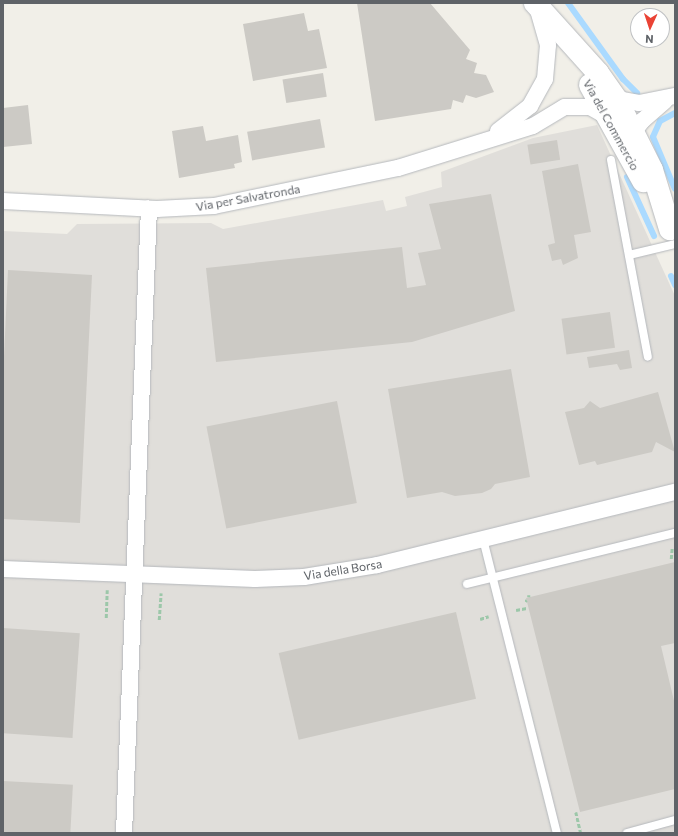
<!DOCTYPE html>
<html>
<head>
<meta charset="utf-8">
<style>
  body { margin:0 }
  #map { position:relative; width:678px; height:836px; overflow:hidden; background:#f1efe8; font-family:Commissioner,sans-serif }
  div>[style] { position:absolute }
  .industrial>* { inset:0; background:#e0deda }
  .stream>* { height:6px; margin:-3px; padding:0 3px; transform-origin:3px; border-radius:3px; background:#aadaff }
  .building>* { inset:0; background:#cccac5; transform-origin:0 0 }
  .path>* { height:2.5px; margin-top:-1.25px; transform-origin:0; background:repeating-linear-gradient(90deg,#9cc7a9 0 4px,transparent 0 6px) }
  .roads { filter:drop-shadow(0 0 1px #b5b8bc) drop-shadow(0 0 1px #b5b8bc) }
  .lane>* { height:8px; margin:-4px; padding:0 4px; transform-origin:4px; border-radius:4px; background:#fff }
  .street>* { height:16px; margin:-8px; padding:0 8px; transform-origin:8px; border-radius:8px; background:#fff }
  .secondary>* { height:22px; margin:-11px; padding:0 11px; transform-origin:11px; border-radius:11px; background:#fff }
  span { translate:-50% -50%; white-space:nowrap; text-align:center; line-height:1.15; -webkit-text-stroke:3px #fff; paint-order:stroke }
  .street-label { font-size:12px; color:#5f6368 }
  .frame { position:absolute; inset:0; border:4px solid #5f6368; pointer-events:none }
  .north { position:absolute; left:630px; top:8px; width:40px; height:40px; box-sizing:border-box; background:#fff; border:1px solid #bfc1c3; border-radius:50%; rotate:183deg; font-size:11px; font-weight:700; line-height:16px; text-align:center; color:#5f6368 }
  .north::after { content:''; display:block; margin:auto; width:14px; height:18px; background:#ea4335; clip-path:polygon(50% 0,100% 100%,50% 72%,0 100%) }
</style>
</head>
<body>
<div id="map">
  <div class="industrial">
    <div style="clip-path:polygon(597px 125px,675px 296px,675px 833px,3px 833px,3px 231px,67px 234px,77px 224px,211px 223px,223px 229px,383px 200px,386px 211px,407px 206px,405px 197px,442px 187px,441px 172px,533px 138px)"></div>
  </div>
  <div class="stream">
    <div style="left:568px;top:3px;width:94px;rotate:54.1deg"></div>
    <div style="left:623px;top:79px;width:20px;rotate:45deg"></div>
    <div style="left:675px;top:113px;width:17px;rotate:152deg"></div>
    <div style="left:660px;top:121px;width:17px;rotate:114deg"></div>
    <div style="left:653px;top:137px;width:56px;rotate:67.1deg"></div>
    <div style="left:627px;top:177px;width:65px;rotate:65.4deg"></div>
    <div style="left:671px;top:276px;width:10px;rotate:66deg"></div>
  </div>
  <div class="building">
    <div style="clip-path:polygon(357px 3px,430px 3px,470px 50px,466px 59px,477px 63px,474px 73px,486px 75px,494px 92px,476px 98px,466px 95px,463px 103px,453px 100px,451px 109px,375px 121px)"></div>
    <div style="clip-path:polygon(304px 13px,308px 31px,319px 29px,327px 68px,253px 81px,243px 24px)"></div>
    <div style="left:323px;top:73px;width:24px;height:41px;rotate:81deg"></div>
    <div style="clip-path:polygon(28px 105px,32px 144px,3px 147px,3px 108px)"></div>
    <div style="left:320px;top:119px;width:29px;height:74px;rotate:80deg"></div>
    <div style="clip-path:polygon(203px 126px,206px 141px,238px 135px,242px 162px,234px 164px,235px 168px,179px 178px,172px 131px)"></div>
    <div style="left:557px;top:140px;width:20px;height:30px;rotate:81deg"></div>
    <div style="clip-path:polygon(578px 164px,591px 232px,574px 235px,578px 258px,563px 265px,561px 259px,552px 261px,548px 245px,555px 243px,542px 171px)"></div>
    <div style="clip-path:polygon(491px 194px,515px 311px,412px 342px,216px 362px,206px 268px,402px 247px,407px 288px,426px 285px,418px 253px,441px 249px,429px 204px)"></div>
    <div style="clip-path:polygon(8px 270px,92px 275px,80px 523px,3px 519px,3px 378px)"></div>
    <div style="left:610px;top:312px;width:36px;height:49px;rotate:82deg"></div>
    <div style="clip-path:polygon(629px 350px,632px 368px,620px 370px,617px 364px,589px 368px,587px 357px)"></div>
    <div style="clip-path:polygon(511px 369px,530px 477px,495px 484px,491px 489px,482px 493px,455px 496px,442px 492px,407px 498px,388px 389px)"></div>
    <div style="clip-path:polygon(658px 392px,675px 452px,656px 442px,652px 452px,597px 465px,595px 461px,579px 465px,565px 412px,584px 408px,590px 401px,600px 408px)"></div>
    <div style="left:337px;top:401px;width:104px;height:133px;rotate:79deg"></div>
    <div style="clip-path:polygon(675px 562px,675px 643px,661px 646px,675px 705px,675px 789px,580px 812px,526px 598px)"></div>
    <div style="left:456px;top:612px;width:89px;height:182px;rotate:77deg"></div>
    <div style="left:3px;top:628px;width:77px;height:105px;rotate:4deg"></div>
    <div style="left:3px;top:781px;width:70px;height:52px;rotate:3deg"></div>
  </div>
  <div class="path">
    <div style="left:671px;top:559px;width:11px;rotate:-85deg"></div>
    <div style="left:529px;top:595px;width:2px;rotate:90deg"></div>
    <div style="left:525px;top:601px;width:2px;rotate:-27deg"></div>
    <div style="left:516px;top:610px;width:11px;rotate:-10deg"></div>
    <div style="left:106px;top:618px;width:28px;rotate:-88deg"></div>
    <div style="left:480px;top:619px;width:9px;rotate:-18deg"></div>
    <div style="left:159px;top:620px;width:27px;rotate:-86deg"></div>
    <div style="left:576px;top:812px;width:22px;rotate:77deg"></div>
  </div>
  <div class="roads">
    <div class="lane">
      <div style="left:611px;top:160px;width:200px;rotate:79.4deg"></div>
      <div style="left:629px;top:255px;width:47px;rotate:-13.4deg"></div>
      <div style="left:483px;top:539px;width:303px;rotate:75.9deg"></div>
      <div style="left:467px;top:584px;width:214px;rotate:-13.8deg"></div>
      <div style="left:627px;top:833px;width:50px;rotate:-15.2deg"></div>
    </div>
    <div class="street">
      <div style="left:612px;top:93px;width:12px;rotate:35deg"></div>
      <div style="left:622px;top:100px;width:17px;rotate:10deg"></div>
      <div style="left:639px;top:103px;width:37px;rotate:-11deg"></div>
      <div style="left:498px;top:131px;width:41px;rotate:-38deg"></div>
      <div style="left:530px;top:106px;width:31px;rotate:-61deg"></div>
      <div style="left:545px;top:79px;width:34px;rotate:-85deg"></div>
      <div style="left:548px;top:45px;width:36px;rotate:-106deg"></div>
      <div style="left:637px;top:137px;width:8px;rotate:-97deg"></div>
      <div style="left:636px;top:129px;width:10px;rotate:-53deg"></div>
      <div style="left:642px;top:121px;width:30px;rotate:-41deg"></div>
      <div style="left:3px;top:201px;width:154px;rotate:3deg"></div>
      <div style="left:157px;top:209px;width:57px;rotate:-3deg"></div>
      <div style="left:214px;top:206px;width:188px;rotate:-11.7deg"></div>
      <div style="left:398px;top:168px;width:141px;rotate:-17.3deg"></div>
      <div style="left:533px;top:126px;width:37px;rotate:-31deg"></div>
      <div style="left:565px;top:107px;width:25px"></div>
      <div style="left:590px;top:107px;width:21px;rotate:29deg"></div>
      <div style="left:3px;top:569px;width:252px;rotate:2.3deg"></div>
      <div style="left:255px;top:579px;width:49px;rotate:-2.3deg"></div>
      <div style="left:304px;top:577px;width:74px;rotate:-9.3deg"></div>
      <div style="left:377px;top:565px;width:307px;rotate:-13.8deg"></div>
      <div style="left:124px;top:833px;width:625px;rotate:-87.71deg"></div>
    </div>
    <div class="secondary">
      <div style="left:535px;top:3px;width:94px;rotate:48deg"></div>
      <div style="left:598px;top:73px;width:35px;rotate:55deg"></div>
      <div style="left:618px;top:102px;width:76px;rotate:63.4deg"></div>
      <div style="left:652px;top:170px;width:62px;rotate:73deg"></div>
      <div style="left:590px;top:85px;width:110px;rotate:61.1deg"></div>
    </div>
  </div>
  <div class="street-label">
    <span style="left:611px;top:125px;rotate:61deg">Via del Commercio</span>
    <span style="left:248px;top:198px;rotate:-10deg">Via per Salvatronda</span>
    <span style="left:343px;top:570px;rotate:-9deg">Via della Borsa</span>
  </div>
  <div class="frame"></div>
  <div class="north">N</div>
</div>
</body>
</html>
